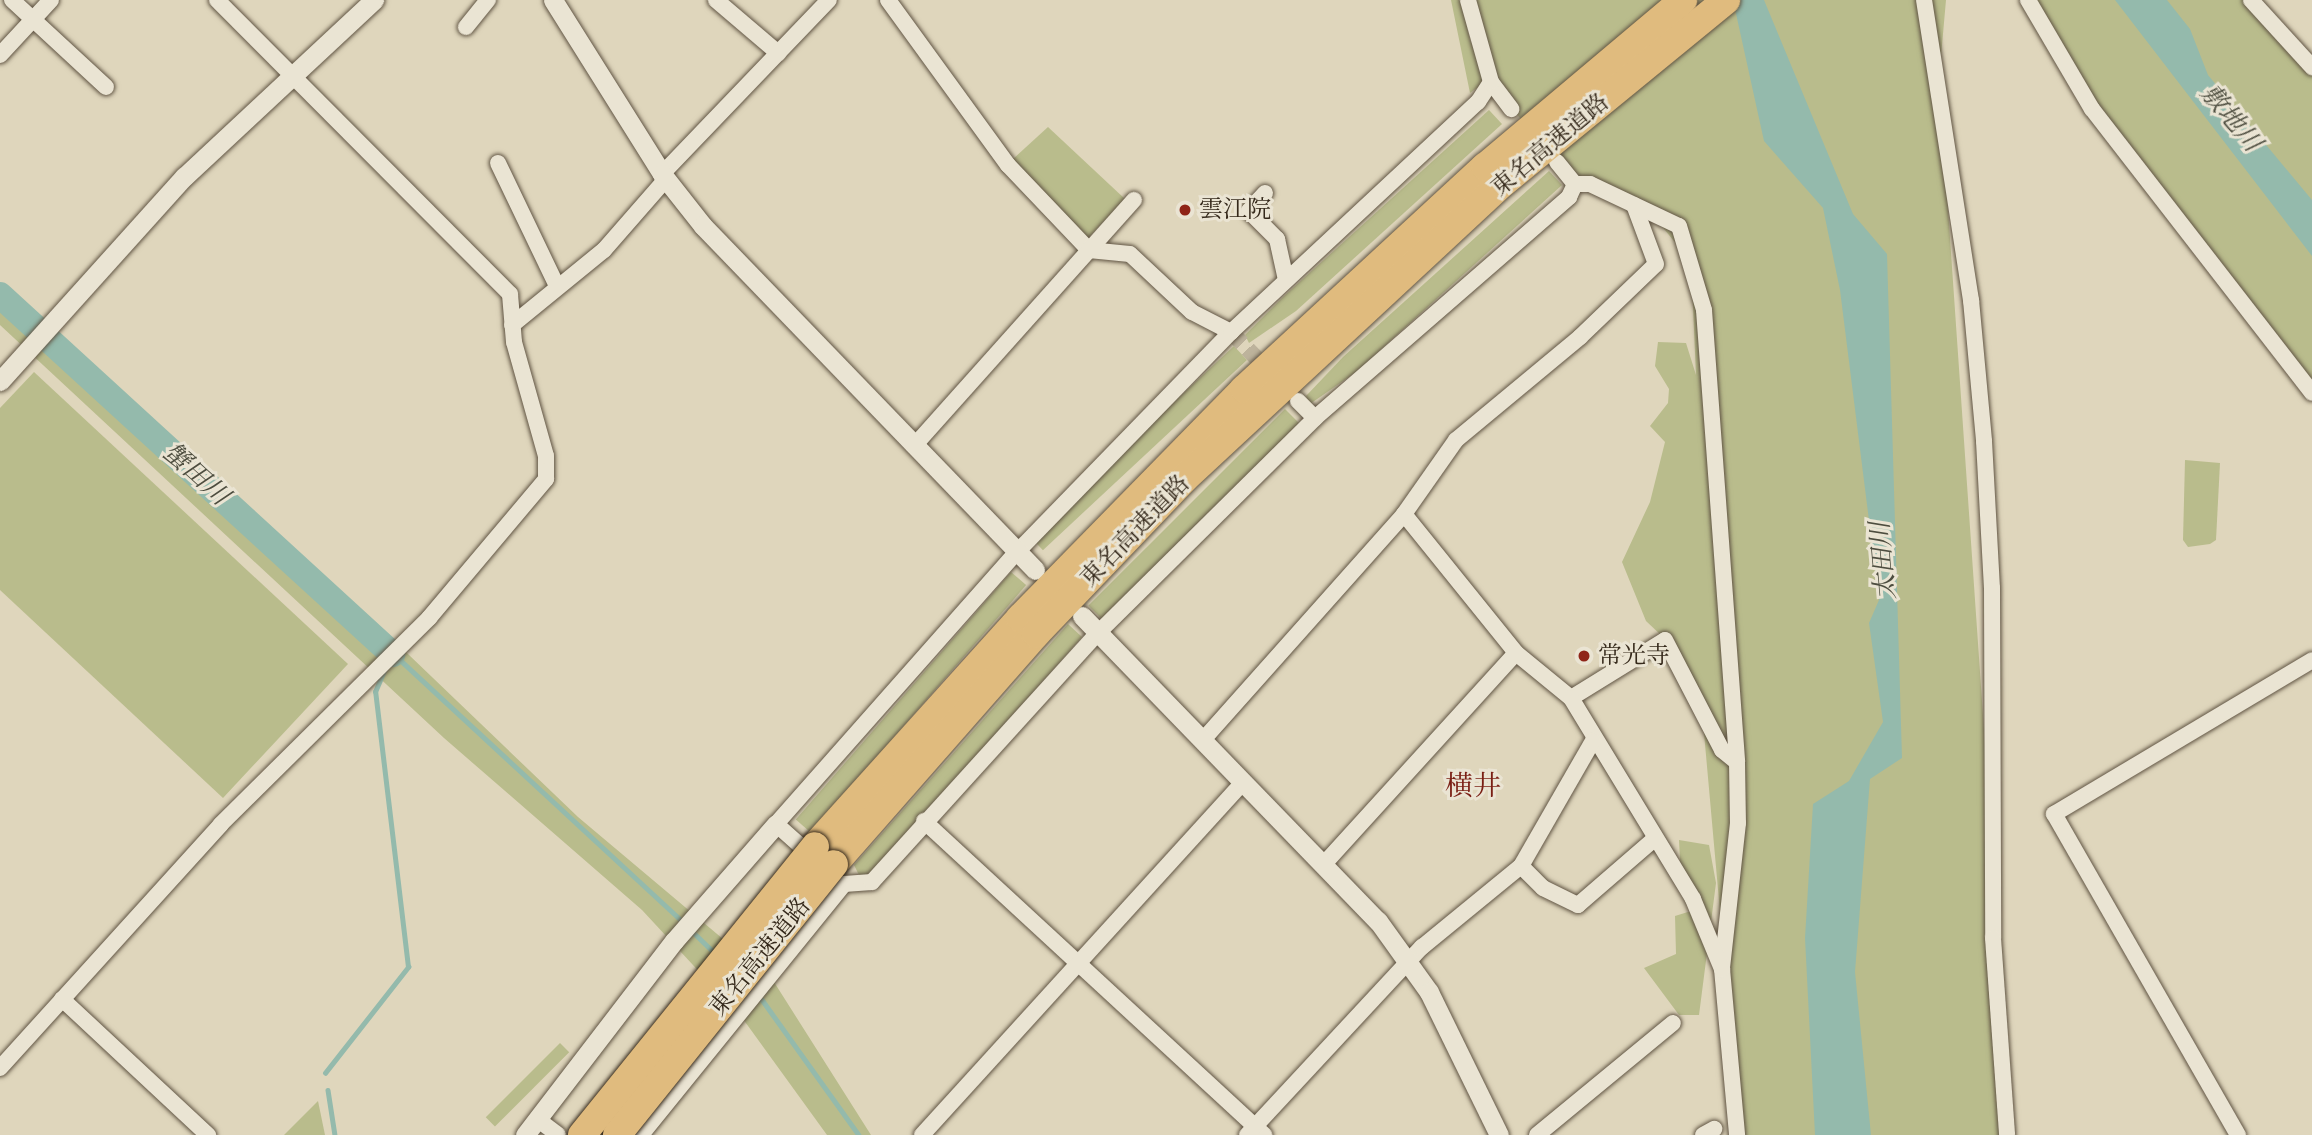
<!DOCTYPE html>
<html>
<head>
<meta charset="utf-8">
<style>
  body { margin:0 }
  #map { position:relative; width:2312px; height:1135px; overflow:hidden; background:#dfd6bc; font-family:Cardo,"Noto Serif JP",serif }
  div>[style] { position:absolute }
  .green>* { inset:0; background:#b9bc8c; transform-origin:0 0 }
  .water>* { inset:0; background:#94baac }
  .stream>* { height:4.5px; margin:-2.25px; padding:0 2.25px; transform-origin:2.25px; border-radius:2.25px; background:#94baac }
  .river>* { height:26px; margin:-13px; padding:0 13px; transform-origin:13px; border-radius:13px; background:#94baac }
  .minor-tunnel>* { height:16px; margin-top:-8px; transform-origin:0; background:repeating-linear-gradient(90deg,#bdb39c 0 16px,transparent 0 24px) }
  .roads { filter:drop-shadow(0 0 2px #605443) drop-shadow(0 0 2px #605443) }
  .minor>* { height:16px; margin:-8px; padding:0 8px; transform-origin:8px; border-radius:8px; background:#eae4d3 }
  .tertiary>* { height:19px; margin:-9.5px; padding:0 9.5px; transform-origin:9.5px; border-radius:9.5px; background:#eae4d3 }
  .motorway>* { height:28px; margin:-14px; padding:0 14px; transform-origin:14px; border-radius:14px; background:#e0bb7e }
  .bridges { filter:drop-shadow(0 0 2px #35291b) drop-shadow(0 0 2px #35291b) }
  .motorway-bridge>* { height:28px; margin:-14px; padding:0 14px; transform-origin:14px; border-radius:14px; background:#e0bb7e }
  .dots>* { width:19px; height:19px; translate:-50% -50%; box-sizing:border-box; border:4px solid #eae4d3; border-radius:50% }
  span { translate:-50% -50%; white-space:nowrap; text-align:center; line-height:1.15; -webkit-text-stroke:6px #eae4d3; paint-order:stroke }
  .street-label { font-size:24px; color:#35291b }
  .poi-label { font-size:24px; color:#35291b }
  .left { translate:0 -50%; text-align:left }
  .water-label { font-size:26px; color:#4d4d3f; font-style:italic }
  .quarter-label { font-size:28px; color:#7a1f14 }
</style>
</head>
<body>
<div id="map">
  <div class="green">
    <div style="clip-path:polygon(1451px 0,1461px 0,1470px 40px,1490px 78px,1470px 93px)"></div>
    <div style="clip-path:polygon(1468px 0,1946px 0,1939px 79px,2012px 1135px,1740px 1135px,1699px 677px,1701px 706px,1681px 654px,1646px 621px,1622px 562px,1650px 502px,1665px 442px,1650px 426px,1668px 403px,1669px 389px,1655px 366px,1658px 342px,1686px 343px,1696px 375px,1691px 262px,1651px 213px,1575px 184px,1495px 88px)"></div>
    <div style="clip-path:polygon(2028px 0,2251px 0,2312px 74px,2312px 394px,2060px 56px)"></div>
    <div style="clip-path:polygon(1489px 110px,1502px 124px,1296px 311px,1249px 343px,1245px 335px,1283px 297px)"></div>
    <div style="clip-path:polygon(1048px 127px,1125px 199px,1087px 239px,1012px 160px)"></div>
    <div style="clip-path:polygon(1549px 171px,1562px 185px,1356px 372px,1310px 404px,1306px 396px,1343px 357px)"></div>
    <div style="clip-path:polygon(0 286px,385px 632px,578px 817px,774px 982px,871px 1135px,827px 1135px,743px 1019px,642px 910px,444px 738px,0 325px)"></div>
    <div style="left:1234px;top:346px;width:19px;height:279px;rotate:47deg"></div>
    <div style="clip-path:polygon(34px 372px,348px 664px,223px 798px,0 590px,0 408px)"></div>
    <div style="left:1285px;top:409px;width:20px;height:278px;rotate:45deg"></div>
    <div style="clip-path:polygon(2185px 460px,2220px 463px,2216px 540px,2210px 544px,2188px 547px,2183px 540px)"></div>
    <div style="left:1011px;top:572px;width:20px;height:328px;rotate:41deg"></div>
    <div style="clip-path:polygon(1068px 624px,1082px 637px,872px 876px,860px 877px,854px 865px)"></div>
    <div style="clip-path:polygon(1679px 840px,1709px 845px,1716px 883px,1699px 1015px,1679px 1015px,1644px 968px,1676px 954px,1675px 916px,1691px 911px,1681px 881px)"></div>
    <div style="left:560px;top:1043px;width:13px;height:105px;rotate:45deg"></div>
    <div style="clip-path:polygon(318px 1101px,325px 1135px,284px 1135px)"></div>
  </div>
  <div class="water">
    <div style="clip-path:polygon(1733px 0,1764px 0,1853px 214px,1887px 254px,1902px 758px,1870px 779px,1855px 972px,1871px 1135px,1815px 1135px,1805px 938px,1813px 804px,1849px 781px,1883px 722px,1869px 623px,1879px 600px,1840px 290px,1823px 208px,1764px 141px)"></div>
    <div style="clip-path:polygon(2115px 0,2167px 0,2190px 29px,2208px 75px,2312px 200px,2312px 256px)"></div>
  </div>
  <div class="stream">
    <div style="left:397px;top:657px;width:390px;rotate:42.8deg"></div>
    <div style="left:692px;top:931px;width:33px;rotate:44deg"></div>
    <div style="left:758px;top:994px;width:173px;rotate:54.4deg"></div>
    <div style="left:325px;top:1073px;width:135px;rotate:-51.9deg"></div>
    <div style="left:408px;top:967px;width:277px;rotate:-96.8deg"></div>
    <div style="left:375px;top:692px;width:25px;rotate:-67deg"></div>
    <div style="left:328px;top:1090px;width:46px;rotate:81.2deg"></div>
  </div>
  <div class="river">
    <div style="left:0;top:295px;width:532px;rotate:42.48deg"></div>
  </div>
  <div class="minor-tunnel">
    <div style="left:1231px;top:332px;width:57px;rotate:45.7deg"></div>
  </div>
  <div class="roads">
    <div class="minor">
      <div style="left:12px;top:0;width:128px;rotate:42.8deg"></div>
      <div style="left:716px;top:0;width:82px;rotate:40.5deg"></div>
      <div style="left:888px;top:0;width:204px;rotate:54deg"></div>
      <div style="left:1008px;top:165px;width:117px;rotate:46.4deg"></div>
      <div style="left:1089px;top:250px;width:41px;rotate:5.6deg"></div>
      <div style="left:1130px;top:254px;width:85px;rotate:43.1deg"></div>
      <div style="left:1192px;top:312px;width:44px;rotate:27.1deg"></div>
      <div style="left:1924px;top:0;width:304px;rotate:81.1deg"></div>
      <div style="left:1971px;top:300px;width:142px;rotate:84.7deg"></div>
      <div style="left:1984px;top:441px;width:147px;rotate:86.9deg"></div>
      <div style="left:1992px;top:588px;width:350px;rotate:89.8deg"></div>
      <div style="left:1993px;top:938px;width:197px;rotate:85.9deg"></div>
      <div style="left:2028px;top:0;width:126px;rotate:59.6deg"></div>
      <div style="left:2092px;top:109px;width:359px;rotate:52.2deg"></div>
      <div style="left:2251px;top:0;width:91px;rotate:47.7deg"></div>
      <div style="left:466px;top:27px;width:35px;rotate:-51deg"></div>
      <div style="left:0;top:55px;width:75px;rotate:-47.2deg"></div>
      <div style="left:1491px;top:82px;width:34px;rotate:53deg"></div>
      <div style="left:1557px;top:162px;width:28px;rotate:51deg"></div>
      <div style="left:1575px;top:184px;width:15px"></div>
      <div style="left:1590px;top:184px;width:98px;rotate:25.3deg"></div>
      <div style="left:1679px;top:226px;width:88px;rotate:73.4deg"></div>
      <div style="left:1704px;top:310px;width:453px;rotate:85.8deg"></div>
      <div style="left:1737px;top:762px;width:61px;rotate:89.1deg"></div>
      <div style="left:1738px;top:823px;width:147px;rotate:96.3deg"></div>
      <div style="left:1722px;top:969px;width:167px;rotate:84.8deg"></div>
      <div style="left:498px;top:163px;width:136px;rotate:64.4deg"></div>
      <div style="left:662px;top:174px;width:241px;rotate:-46.2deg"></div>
      <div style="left:1265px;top:193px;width:24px;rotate:132deg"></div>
      <div style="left:1249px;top:211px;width:40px;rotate:45deg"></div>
      <div style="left:1277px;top:239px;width:42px;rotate:77.6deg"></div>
      <div style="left:512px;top:325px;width:119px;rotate:-39.2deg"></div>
      <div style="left:604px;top:250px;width:94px;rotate:-48.9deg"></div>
      <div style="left:1298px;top:401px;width:24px;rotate:45deg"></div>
      <div style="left:914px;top:446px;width:330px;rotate:-48.2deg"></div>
      <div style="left:1404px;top:514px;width:90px;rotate:-54.9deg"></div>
      <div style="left:1456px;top:440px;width:161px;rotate:-39.7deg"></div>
      <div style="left:1580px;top:337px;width:105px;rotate:-43.8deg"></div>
      <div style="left:1656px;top:264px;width:63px;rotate:-110.4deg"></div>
      <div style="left:1571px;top:698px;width:110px;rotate:-31.7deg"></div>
      <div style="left:1665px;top:640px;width:124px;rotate:62.6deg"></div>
      <div style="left:1722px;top:750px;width:19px;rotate:39deg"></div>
      <div style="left:1202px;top:741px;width:304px;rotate:-48.3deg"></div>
      <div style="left:1404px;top:514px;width:179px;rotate:51.1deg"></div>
      <div style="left:1516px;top:653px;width:71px;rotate:39.3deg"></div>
      <div style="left:1571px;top:698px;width:235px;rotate:58.7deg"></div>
      <div style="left:1693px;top:899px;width:76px;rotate:67.5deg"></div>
      <div style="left:924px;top:821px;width:463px;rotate:42.7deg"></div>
      <div style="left:813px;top:857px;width:50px;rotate:-138.3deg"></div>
      <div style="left:776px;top:824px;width:363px;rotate:-48.5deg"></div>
      <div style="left:1017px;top:552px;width:307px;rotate:-45.8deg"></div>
      <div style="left:1231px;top:332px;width:338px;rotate:-43deg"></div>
      <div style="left:1478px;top:102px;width:24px;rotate:-57deg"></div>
      <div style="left:1491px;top:82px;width:85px;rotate:-105.7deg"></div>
      <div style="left:1324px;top:864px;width:285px;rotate:-47.7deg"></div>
      <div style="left:1521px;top:866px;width:31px;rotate:45deg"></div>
      <div style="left:1543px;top:888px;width:39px;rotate:26deg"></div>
      <div style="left:1578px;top:905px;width:99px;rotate:-40.9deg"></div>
      <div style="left:62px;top:999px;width:200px;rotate:43deg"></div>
      <div style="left:0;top:1068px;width:329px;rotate:-47.8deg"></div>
      <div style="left:221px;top:824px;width:293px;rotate:-44.7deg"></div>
      <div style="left:429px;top:618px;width:182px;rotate:-49.9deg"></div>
      <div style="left:546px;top:479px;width:23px;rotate:-90deg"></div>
      <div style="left:546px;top:456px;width:118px;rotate:-105.7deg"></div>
      <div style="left:514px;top:342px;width:48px;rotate:-94.8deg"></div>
      <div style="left:510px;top:294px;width:415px;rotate:-134.9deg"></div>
      <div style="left:537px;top:1119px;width:26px;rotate:37deg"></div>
      <div style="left:641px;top:1135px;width:323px;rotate:-51deg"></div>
      <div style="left:844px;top:884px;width:28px;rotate:-4deg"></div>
      <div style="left:872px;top:882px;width:336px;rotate:-47.8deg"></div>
      <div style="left:1098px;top:633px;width:305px;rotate:-44.7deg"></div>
      <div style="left:1315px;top:418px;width:337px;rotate:-41deg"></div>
      <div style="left:1569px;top:197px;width:14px;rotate:-65deg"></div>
      <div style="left:922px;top:1135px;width:477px;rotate:-47.7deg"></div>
      <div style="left:1247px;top:1135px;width:257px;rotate:-47.1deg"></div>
      <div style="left:1422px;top:947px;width:128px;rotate:-39.3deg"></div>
      <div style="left:1521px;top:866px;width:144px;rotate:-60.1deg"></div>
      <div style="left:1537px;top:1135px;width:176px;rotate:-39.5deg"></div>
      <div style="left:1703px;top:1135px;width:13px;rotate:-29deg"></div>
      <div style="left:2238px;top:1135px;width:370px;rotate:-119.8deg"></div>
      <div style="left:2054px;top:814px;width:300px;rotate:-30.8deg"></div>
    </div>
    <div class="tertiary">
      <div style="left:553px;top:0;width:205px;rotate:57.9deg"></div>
      <div style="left:662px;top:174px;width:66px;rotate:51.7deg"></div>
      <div style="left:703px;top:226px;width:478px;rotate:46deg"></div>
      <div style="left:0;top:381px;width:275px;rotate:-48deg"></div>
      <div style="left:184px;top:177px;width:260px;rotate:-43deg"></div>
      <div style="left:1082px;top:616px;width:425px;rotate:45.9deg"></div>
      <div style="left:1378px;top:921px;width:87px;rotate:54.3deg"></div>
      <div style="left:1429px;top:992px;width:159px;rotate:63.9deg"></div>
      <div style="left:525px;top:1135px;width:245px;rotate:-52.5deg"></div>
      <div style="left:674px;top:941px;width:155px;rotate:-48.9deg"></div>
    </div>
    <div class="motorway">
      <div style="left:815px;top:846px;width:307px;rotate:-48deg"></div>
      <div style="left:1020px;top:618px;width:320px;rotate:-45.6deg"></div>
      <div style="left:1244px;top:389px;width:328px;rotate:-42.7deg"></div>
      <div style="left:1485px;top:167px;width:259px;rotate:-40.1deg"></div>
      <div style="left:834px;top:864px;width:306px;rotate:-48.7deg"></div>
      <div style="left:1036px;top:634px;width:213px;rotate:-46.3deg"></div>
      <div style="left:1183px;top:480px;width:438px;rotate:-42.9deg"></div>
      <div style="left:1504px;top:182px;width:287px;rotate:-39.3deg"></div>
    </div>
  </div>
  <div class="bridges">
    <div class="motorway-bridge">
      <div style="left:582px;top:1135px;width:371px;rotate:-51.1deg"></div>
      <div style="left:617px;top:1135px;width:347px;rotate:-51.3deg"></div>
    </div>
  </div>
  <div class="dots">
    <div style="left:1185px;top:210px;background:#8f2418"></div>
    <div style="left:1584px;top:656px;background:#8f2418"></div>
  </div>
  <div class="street-label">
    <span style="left:1550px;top:145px;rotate:-40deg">東名高速道路</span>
    <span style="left:1135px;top:531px;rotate:-46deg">東名高速道路</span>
    <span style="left:760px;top:957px;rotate:-51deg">東名高速道路</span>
  </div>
  <div class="poi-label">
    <span class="left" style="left:1199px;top:210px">雲江院</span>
    <span class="left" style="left:1598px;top:656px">常光寺</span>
  </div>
  <div class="water-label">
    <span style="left:2231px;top:118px;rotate:50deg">敷地川</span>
    <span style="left:196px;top:474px;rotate:42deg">蟹田川</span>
    <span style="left:1883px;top:561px;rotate:-95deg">太田川</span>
  </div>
  <div class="quarter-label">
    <span style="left:1473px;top:786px">横井</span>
  </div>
</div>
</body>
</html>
